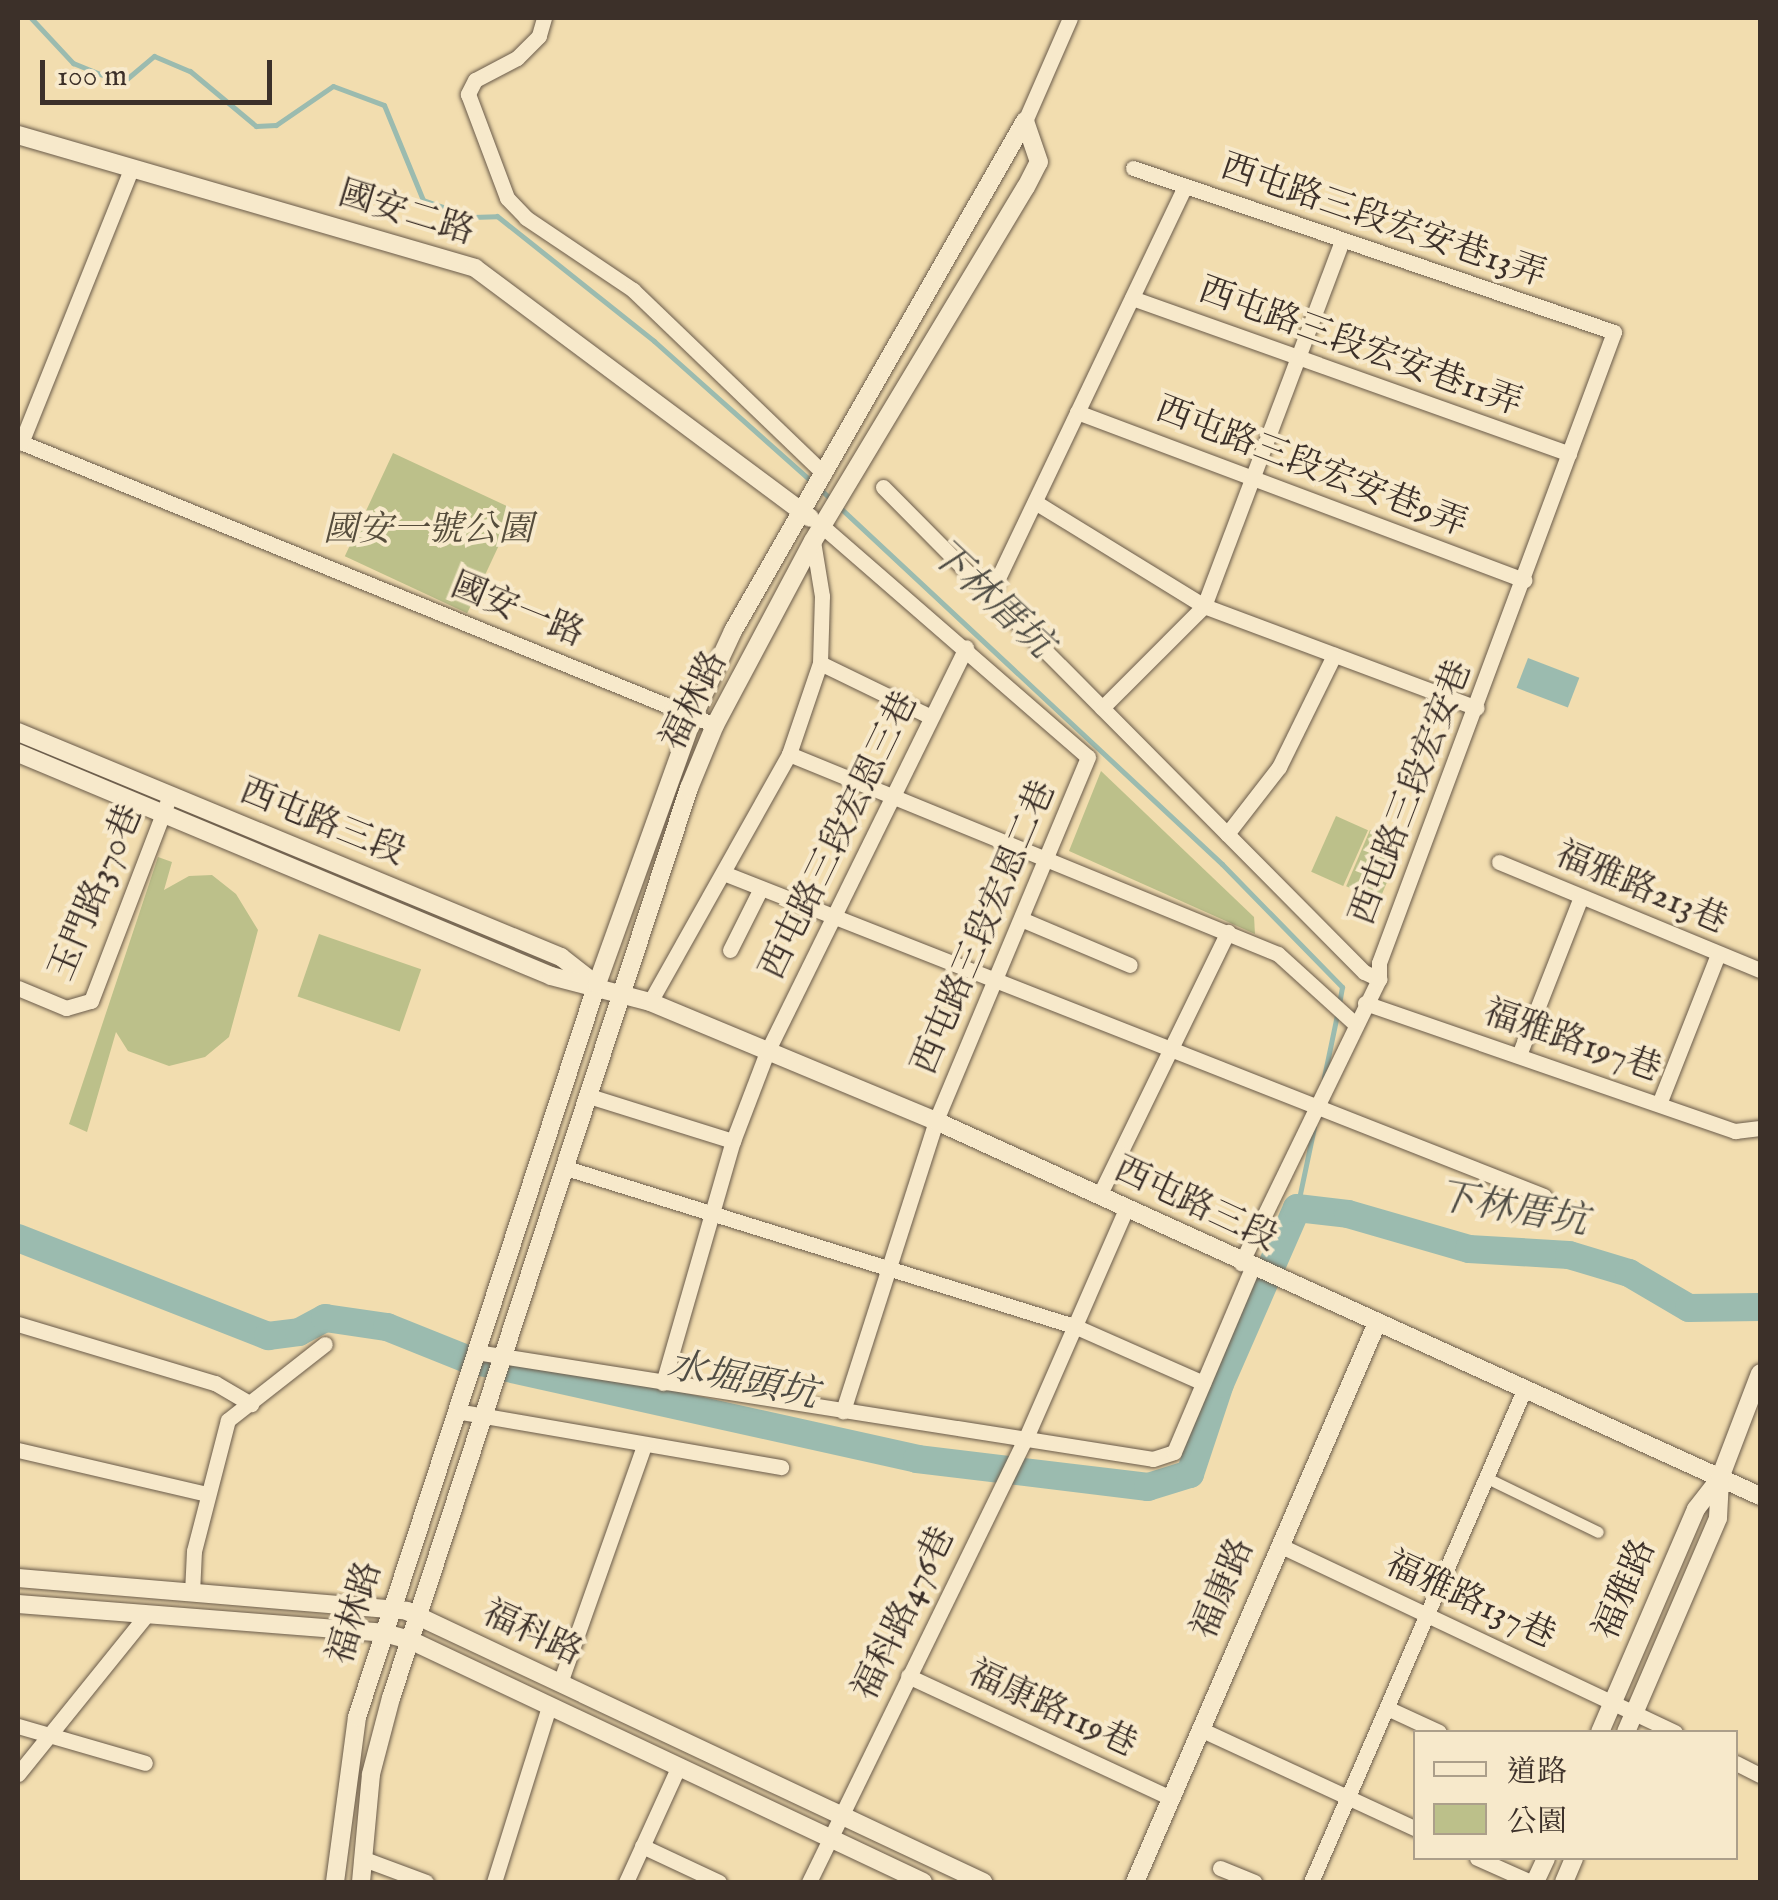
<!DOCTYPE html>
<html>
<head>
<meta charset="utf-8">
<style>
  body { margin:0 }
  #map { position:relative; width:1778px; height:1900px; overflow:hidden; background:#f2ddaf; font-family:"IM FELL English","Noto Serif TC",serif }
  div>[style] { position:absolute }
  .green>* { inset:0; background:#bcc08a; transform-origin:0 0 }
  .water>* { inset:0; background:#9bbbaf; transform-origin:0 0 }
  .stream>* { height:5px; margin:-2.5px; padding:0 2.5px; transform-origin:2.5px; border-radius:2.5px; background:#9bbbaf }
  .river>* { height:28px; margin:-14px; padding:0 14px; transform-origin:14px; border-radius:14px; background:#9bbbaf }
  .roads { filter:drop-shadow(0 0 2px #6a5b4a) drop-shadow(0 0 2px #6a5b4a) }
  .pedestrian>* { height:11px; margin:-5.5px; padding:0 5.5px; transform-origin:5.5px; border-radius:5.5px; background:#f7e9cb }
  .minor>* { height:15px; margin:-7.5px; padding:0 7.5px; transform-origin:7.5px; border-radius:7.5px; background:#f7e9cb }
  .tertiary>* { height:18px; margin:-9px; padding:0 9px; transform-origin:9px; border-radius:9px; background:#f7e9cb }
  span { translate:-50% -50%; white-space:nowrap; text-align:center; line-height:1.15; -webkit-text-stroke:8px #f7e9cb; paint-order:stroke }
  .street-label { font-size:35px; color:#3c3029 }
  .park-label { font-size:35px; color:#564d3c; font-style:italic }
  .water-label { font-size:38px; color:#4f4c44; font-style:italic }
  .frame { position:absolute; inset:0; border:20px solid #3c3029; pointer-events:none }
  .legend { position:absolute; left:1413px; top:1730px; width:325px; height:130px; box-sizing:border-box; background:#f7e9cb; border:2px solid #ac9f8a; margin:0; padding:12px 18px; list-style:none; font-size:30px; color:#3c3029 }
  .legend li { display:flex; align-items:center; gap:20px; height:50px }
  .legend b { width:50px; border:2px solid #ac9f8a }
  .scale { position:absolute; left:40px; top:60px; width:232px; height:45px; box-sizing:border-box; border:5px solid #3c3029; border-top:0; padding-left:12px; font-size:30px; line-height:35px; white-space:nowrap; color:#3c3029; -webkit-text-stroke:8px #f7e9cb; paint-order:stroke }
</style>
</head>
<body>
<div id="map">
  <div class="green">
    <div style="left:393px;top:453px;width:135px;height:114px;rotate:25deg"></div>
    <div style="clip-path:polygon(1101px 771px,1254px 917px,1255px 934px,1069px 851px)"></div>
    <div style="left:1336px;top:816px;width:35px;height:61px;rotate:24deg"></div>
    <div style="left:1370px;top:830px;width:36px;height:61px;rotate:23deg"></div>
    <div style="clip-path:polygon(158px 857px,172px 862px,164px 890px,189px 876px,212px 875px,236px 894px,258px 930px,229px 1037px,205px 1057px,169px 1066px,128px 1051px,116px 1032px,87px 1132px,69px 1124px)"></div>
    <div style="left:319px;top:934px;width:108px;height:66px;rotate:19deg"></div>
  </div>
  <div class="water">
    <div style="left:1528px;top:658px;width:55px;height:32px;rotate:21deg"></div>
  </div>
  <div class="stream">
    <div style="left:31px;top:18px;width:62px;rotate:47deg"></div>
    <div style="left:73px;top:63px;width:53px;rotate:22.2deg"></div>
    <div style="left:122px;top:83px;width:42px;rotate:-40.2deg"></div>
    <div style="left:154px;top:56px;width:39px;rotate:23deg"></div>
    <div style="left:190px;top:71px;width:86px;rotate:39.8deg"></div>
    <div style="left:256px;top:126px;width:20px;rotate:-3deg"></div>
    <div style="left:276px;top:125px;width:69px;rotate:-34.4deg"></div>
    <div style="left:333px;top:86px;width:54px;rotate:20.4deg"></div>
    <div style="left:384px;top:105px;width:103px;rotate:67.7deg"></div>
    <div style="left:423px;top:200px;width:52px;rotate:19.1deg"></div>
    <div style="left:472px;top:217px;width:25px;rotate:-2deg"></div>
    <div style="left:497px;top:216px;width:201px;rotate:38.5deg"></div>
    <div style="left:654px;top:341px;width:212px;rotate:41.7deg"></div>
    <div style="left:820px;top:489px;width:550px;rotate:43.01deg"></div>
    <div style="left:1222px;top:864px;width:172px;rotate:45.7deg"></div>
    <div style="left:1342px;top:987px;width:17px;rotate:100deg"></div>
    <div style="left:1324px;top:1077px;width:63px;rotate:-78.2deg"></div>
    <div style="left:1297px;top:1208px;width:83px;rotate:-78.1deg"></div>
  </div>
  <div class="river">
    <div style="left:18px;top:1238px;width:269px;rotate:21.4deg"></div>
    <div style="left:268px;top:1336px;width:31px;rotate:-7deg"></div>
    <div style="left:299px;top:1332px;width:30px;rotate:-28deg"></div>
    <div style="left:325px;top:1318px;width:63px;rotate:8.3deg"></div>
    <div style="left:387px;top:1327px;width:86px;rotate:21.8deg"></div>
    <div style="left:467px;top:1359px;width:461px;rotate:12.5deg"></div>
    <div style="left:917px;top:1459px;width:233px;rotate:6.9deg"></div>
    <div style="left:1148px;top:1487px;width:44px;rotate:-17.2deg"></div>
    <div style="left:1190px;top:1474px;width:95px;rotate:-71.6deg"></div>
    <div style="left:1220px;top:1384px;width:192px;rotate:-66.4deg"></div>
    <div style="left:1297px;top:1208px;width:51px;rotate:6.7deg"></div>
    <div style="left:1348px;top:1214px;width:126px;rotate:16.1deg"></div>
    <div style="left:1469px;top:1249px;width:100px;rotate:3.4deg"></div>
    <div style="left:1569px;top:1255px;width:63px;rotate:16.7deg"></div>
    <div style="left:1629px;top:1273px;width:69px;rotate:30.3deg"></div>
    <div style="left:1689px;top:1308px;width:71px;rotate:-0.8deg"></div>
  </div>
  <div class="roads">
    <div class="pedestrian">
      <div style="left:1487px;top:1478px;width:123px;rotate:25.9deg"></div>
    </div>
    <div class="minor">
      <div style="left:544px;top:18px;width:19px;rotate:106deg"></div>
      <div style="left:539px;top:36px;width:31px;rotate:135deg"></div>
      <div style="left:517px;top:58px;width:47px;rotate:152.4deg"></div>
      <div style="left:475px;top:80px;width:16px;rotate:117deg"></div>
      <div style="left:468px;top:94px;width:111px;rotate:69.4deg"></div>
      <div style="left:507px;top:198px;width:28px;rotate:46deg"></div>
      <div style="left:526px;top:218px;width:129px;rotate:33.9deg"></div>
      <div style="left:633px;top:290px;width:265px;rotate:43.9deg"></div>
      <div style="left:1025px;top:121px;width:112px;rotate:-66.4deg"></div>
      <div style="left:1133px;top:168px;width:508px;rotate:18.83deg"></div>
      <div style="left:1614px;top:332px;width:673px;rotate:110.43deg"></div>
      <div style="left:1379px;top:963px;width:16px;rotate:90deg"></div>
      <div style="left:1379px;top:979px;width:316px;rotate:115.9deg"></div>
      <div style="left:1132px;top:298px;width:464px;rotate:19.6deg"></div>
      <div style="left:1077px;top:412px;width:478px;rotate:20.6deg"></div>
      <div style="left:18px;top:441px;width:753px;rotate:22.17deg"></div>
      <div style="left:21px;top:443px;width:295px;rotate:-68.1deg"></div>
      <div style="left:883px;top:487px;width:683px;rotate:45.24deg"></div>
      <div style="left:1364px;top:972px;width:17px;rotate:25deg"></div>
      <div style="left:1035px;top:502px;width:198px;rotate:31.6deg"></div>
      <div style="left:1204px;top:606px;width:291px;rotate:20.5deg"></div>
      <div style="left:822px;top:526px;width:352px;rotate:41deg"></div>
      <div style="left:1088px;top:757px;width:394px;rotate:112.7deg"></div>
      <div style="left:936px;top:1121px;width:305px;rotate:107.8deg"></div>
      <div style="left:990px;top:595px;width:453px;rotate:-64.5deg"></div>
      <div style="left:820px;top:663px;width:123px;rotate:25.9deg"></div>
      <div style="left:1102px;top:708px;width:144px;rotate:-45deg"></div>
      <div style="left:1204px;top:606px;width:391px;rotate:-69.3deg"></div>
      <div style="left:789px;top:754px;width:528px;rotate:22.24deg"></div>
      <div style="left:1278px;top:954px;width:103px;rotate:42.2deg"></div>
      <div style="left:1227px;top:834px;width:85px;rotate:-52.2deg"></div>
      <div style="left:1279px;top:767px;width:125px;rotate:-63.8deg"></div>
      <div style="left:1499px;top:862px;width:282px;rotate:22.5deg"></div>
      <div style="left:726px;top:874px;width:879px;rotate:21.49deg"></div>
      <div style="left:1021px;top:919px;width:118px;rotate:22.9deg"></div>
      <div style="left:730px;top:950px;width:69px;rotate:-63.4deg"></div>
      <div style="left:18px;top:988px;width:52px;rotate:22.6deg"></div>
      <div style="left:66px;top:1008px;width:26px;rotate:-16deg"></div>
      <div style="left:91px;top:1001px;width:221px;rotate:-69deg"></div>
      <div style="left:650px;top:1002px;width:284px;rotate:-60.7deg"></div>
      <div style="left:789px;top:754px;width:96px;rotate:-71.2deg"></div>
      <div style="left:820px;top:663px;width:67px;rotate:-88.3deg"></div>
      <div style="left:822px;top:596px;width:56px;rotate:-99.3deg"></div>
      <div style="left:1365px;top:1003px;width:392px;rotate:19.1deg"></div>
      <div style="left:1735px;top:1131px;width:25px;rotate:-7deg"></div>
      <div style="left:1519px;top:1055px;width:170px;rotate:-68.6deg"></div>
      <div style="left:589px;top:1096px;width:151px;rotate:17.4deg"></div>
      <div style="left:1659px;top:1104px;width:161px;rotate:-68.5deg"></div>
      <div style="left:566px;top:1168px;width:532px;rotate:17.28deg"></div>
      <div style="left:1074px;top:1326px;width:141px;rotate:23.8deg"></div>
      <div style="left:1099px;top:1196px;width:294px;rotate:-64deg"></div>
      <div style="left:18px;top:1324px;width:206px;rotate:16.7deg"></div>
      <div style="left:215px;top:1383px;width:42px;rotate:30.3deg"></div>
      <div style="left:476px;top:1352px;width:685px;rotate:8.98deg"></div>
      <div style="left:1153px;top:1459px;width:22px;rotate:-18deg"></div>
      <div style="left:1174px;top:1452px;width:200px;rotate:-67deg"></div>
      <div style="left:663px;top:1383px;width:252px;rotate:-73.9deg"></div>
      <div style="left:733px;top:1141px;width:95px;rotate:-69.1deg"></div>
      <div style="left:767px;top:1052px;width:451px;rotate:-63.8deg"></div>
      <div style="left:456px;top:1411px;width:330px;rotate:9.8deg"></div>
      <div style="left:18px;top:1450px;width:194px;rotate:13.1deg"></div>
      <div style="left:1279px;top:1545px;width:438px;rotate:25.3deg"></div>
      <div style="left:192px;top:1593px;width:42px;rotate:-87.3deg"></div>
      <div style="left:194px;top:1551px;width:135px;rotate:-75.5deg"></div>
      <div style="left:228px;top:1420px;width:123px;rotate:-38.1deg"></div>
      <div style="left:908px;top:1676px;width:290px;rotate:24.9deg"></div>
      <div style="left:560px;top:1683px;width:251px;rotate:-70.5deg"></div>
      <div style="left:1387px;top:1708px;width:57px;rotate:24.8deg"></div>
      <div style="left:18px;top:1726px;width:132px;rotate:16.2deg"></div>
      <div style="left:1200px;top:1729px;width:238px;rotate:24.8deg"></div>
      <div style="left:1736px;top:1763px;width:27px;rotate:27deg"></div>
      <div style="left:18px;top:1774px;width:206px;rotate:-51.1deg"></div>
      <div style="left:642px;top:1846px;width:85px;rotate:25.1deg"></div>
      <div style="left:1477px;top:1858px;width:59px;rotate:24deg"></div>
      <div style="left:364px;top:1859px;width:66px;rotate:20.4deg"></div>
      <div style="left:1220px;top:1868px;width:37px;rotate:22deg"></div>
      <div style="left:494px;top:1882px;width:184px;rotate:-72.6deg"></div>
      <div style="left:626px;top:1882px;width:125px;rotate:-65.5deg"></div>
      <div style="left:809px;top:1882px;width:492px;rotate:-64deg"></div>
      <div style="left:1025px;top:1440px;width:252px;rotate:-66.4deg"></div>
      <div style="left:1311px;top:1882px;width:536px;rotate:-66.59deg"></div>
    </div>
    <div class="tertiary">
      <div style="left:18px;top:135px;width:476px;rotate:16.2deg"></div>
      <div style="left:475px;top:268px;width:418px;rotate:36.7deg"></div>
      <div style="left:18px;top:732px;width:588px;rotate:22.51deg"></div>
      <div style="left:561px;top:957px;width:39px;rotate:38deg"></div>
      <div style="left:18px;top:753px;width:578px;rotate:22.7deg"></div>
      <div style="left:551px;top:976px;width:102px;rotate:14.7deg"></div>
      <div style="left:650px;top:1002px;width:310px;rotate:22.6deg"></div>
      <div style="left:936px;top:1121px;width:905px;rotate:24.47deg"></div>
      <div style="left:18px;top:1578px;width:390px;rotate:4.8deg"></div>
      <div style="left:407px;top:1611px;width:637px;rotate:25.2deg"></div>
      <div style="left:18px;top:1604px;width:367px;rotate:4.5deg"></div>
      <div style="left:384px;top:1633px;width:27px;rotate:15deg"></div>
      <div style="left:410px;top:1640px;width:567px;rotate:25.25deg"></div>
      <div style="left:1600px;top:1732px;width:243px;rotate:-66.7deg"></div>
      <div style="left:1696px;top:1509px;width:39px;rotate:-52deg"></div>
      <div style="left:1720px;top:1478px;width:112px;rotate:-69.1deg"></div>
      <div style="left:1626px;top:1732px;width:233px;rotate:-66.7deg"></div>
      <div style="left:1718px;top:1518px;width:39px;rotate:-87deg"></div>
      <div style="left:335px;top:1882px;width:166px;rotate:-82.4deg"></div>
      <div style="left:357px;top:1717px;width:771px;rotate:-71.87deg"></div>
      <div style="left:597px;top:984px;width:286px;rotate:-70.2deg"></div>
      <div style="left:694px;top:715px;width:93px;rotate:-65.1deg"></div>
      <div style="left:733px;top:631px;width:588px;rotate:-60.21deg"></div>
      <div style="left:361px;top:1882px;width:108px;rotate:-84.7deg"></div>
      <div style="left:371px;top:1774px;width:79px;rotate:-75.3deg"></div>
      <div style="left:391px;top:1698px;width:958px;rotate:-71.87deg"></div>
      <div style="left:689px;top:788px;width:68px;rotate:-67.6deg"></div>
      <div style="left:715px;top:725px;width:208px;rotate:-62deg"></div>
      <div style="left:813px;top:541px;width:413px;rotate:-59deg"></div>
      <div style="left:1026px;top:187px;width:28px;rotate:-63deg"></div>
      <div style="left:1039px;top:162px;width:43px;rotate:-108.9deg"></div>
      <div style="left:1135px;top:1882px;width:609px;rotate:-66.59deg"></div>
      <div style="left:1535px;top:1882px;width:26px;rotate:-65deg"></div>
      <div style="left:1564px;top:1882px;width:26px;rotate:-67deg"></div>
    </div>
  </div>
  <div class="street-label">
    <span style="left:406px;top:214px;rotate:17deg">國安二路</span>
    <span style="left:1383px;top:222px;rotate:19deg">西屯路三段宏安巷13弄</span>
    <span style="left:1360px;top:348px;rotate:20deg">西屯路三段宏安巷11弄</span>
    <span style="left:1311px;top:468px;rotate:21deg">西屯路三段宏安巷9弄</span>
    <span style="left:517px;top:611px;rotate:22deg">國安一路</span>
    <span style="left:695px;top:701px;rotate:-64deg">福林路</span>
    <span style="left:1412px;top:793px;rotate:-69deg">西屯路三段宏安巷</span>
    <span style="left:322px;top:823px;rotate:22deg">西屯路三段</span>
    <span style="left:840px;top:836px;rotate:-64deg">西屯路三段宏恩三巷</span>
    <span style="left:1641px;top:889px;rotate:23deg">福雅路213巷</span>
    <span style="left:97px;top:893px;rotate:-67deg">玉門路370巷</span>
    <span style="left:985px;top:928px;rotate:-67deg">西屯路三段宏恩二巷</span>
    <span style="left:1572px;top:1042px;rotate:19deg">福雅路197巷</span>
    <span style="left:1195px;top:1205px;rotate:25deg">西屯路三段</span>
    <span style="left:1224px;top:1589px;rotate:-67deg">福康路</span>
    <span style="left:1626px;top:1590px;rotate:-67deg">福雅路</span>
    <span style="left:1470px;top:1601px;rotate:25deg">福雅路137巷</span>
    <span style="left:356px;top:1613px;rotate:-73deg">福林路</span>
    <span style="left:905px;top:1614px;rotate:-64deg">福科路476巷</span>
    <span style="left:532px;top:1634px;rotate:25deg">福科路</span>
    <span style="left:1052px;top:1710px;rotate:25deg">福康路119巷</span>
  </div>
  <div class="park-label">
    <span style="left:428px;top:531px">國安一號公園</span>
  </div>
  <div class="water-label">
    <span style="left:990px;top:600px;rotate:43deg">下林厝坑</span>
    <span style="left:1512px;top:1211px;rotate:10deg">下林厝坑</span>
    <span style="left:742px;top:1382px;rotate:12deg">水堀頭坑</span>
  </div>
  <div class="frame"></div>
  <ul class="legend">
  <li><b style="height:12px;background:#f7e9cb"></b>道路</li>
  <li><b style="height:28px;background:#bcc08a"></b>公園</li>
  </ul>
  <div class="scale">100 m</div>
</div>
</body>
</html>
